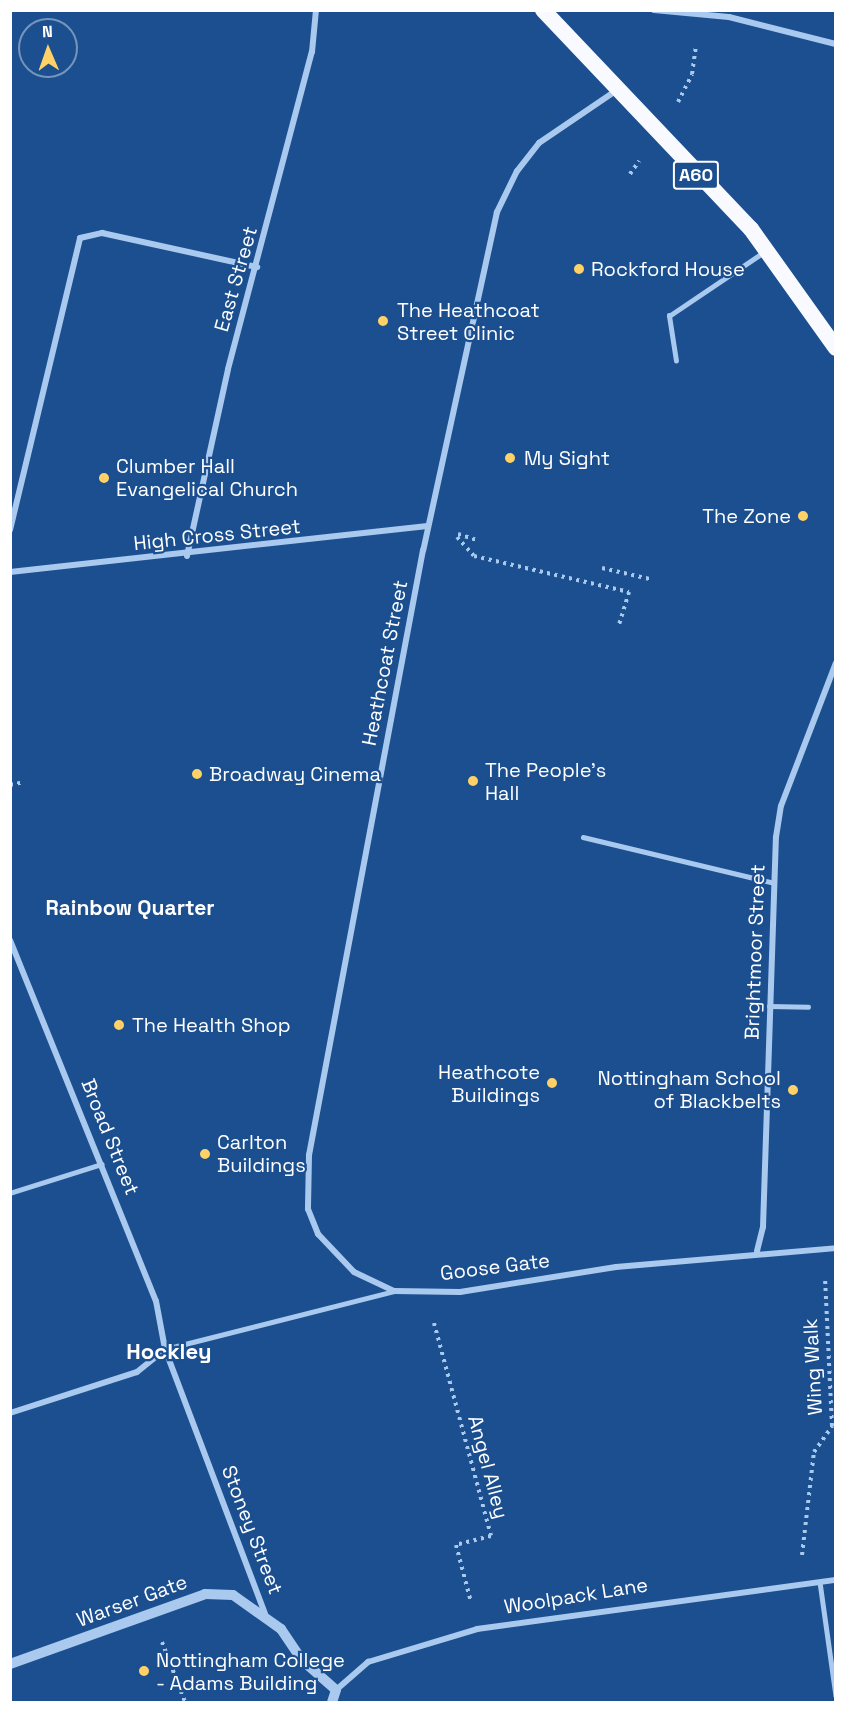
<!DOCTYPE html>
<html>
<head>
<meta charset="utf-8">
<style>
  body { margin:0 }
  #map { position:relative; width:846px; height:1713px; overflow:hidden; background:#1b4f8f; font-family:"Space Grotesk",sans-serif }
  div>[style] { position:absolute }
  .path>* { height:4px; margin-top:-2px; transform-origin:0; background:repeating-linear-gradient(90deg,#a9c9ee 0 3px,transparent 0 7.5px) }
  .service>* { height:4.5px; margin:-2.25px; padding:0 2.25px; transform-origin:2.25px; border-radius:2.25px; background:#a9c9ee }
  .pedestrian>* { height:5px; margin:-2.5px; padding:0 2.5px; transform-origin:2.5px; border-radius:2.5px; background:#a9c9ee }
  .minor>* { height:6px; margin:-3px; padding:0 3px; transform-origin:3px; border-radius:3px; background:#a9c9ee }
  .tertiary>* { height:10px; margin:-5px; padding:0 5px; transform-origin:5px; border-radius:5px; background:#a9c9ee }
  .trunk>* { height:16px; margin:-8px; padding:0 8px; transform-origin:8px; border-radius:8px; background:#f8faff }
  .dots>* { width:16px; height:16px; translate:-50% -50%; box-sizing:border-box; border:3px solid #1b4f8f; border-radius:50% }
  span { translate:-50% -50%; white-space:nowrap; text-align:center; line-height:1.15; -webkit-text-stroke:4.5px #1b4f8f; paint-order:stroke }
  .shield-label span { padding:2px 4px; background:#1b4f8f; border:2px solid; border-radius:4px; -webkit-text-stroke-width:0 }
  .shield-label { font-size:18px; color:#fff; font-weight:700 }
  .poi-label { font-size:20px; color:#fff }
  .left { translate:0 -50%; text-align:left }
  .right { translate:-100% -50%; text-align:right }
  .street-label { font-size:20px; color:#fff }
  .neighbourhood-label { font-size:21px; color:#fff; font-weight:700 }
  .quarter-label { font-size:22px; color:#fff; font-weight:700 }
  .frame { position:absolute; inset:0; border:12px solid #fff; pointer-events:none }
  .north { position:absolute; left:18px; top:18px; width:60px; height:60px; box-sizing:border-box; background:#1b4f8f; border:2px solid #7695bc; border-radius:50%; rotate:358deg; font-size:16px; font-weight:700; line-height:24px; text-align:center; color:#fff }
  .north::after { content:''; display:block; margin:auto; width:21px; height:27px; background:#ffd166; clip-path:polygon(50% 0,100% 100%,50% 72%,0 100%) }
</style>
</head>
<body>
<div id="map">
  <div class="path">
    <div style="left:678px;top:102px;width:31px;rotate:-63deg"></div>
    <div style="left:692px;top:74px;width:30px;rotate:-82deg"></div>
    <div style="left:630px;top:174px;width:16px;rotate:-55deg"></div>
    <div style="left:458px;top:534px;width:20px;rotate:18deg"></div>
    <div style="left:457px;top:537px;width:25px;rotate:48deg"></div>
    <div style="left:474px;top:556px;width:159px;rotate:13.1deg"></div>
    <div style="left:629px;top:592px;width:37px;rotate:107deg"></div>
    <div style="left:602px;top:568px;width:49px;rotate:12.9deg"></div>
    <div style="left:10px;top:785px;width:14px;rotate:-12deg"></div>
    <div style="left:434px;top:1323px;width:220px;rotate:75deg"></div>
    <div style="left:491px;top:1536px;width:36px;rotate:166deg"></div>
    <div style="left:456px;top:1545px;width:59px;rotate:75.3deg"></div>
    <div style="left:802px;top:1555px;width:104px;rotate:-83.4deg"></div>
    <div style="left:814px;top:1452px;width:32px;rotate:-55deg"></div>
    <div style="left:832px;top:1426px;width:147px;rotate:-92.7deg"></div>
    <div style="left:162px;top:1642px;width:64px;rotate:69deg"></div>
  </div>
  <div class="service">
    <div style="left:676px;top:361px;width:46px;rotate:-98.8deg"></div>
    <div style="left:669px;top:316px;width:115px;rotate:-34deg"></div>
    <div style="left:583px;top:837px;width:196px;rotate:13.5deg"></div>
    <div style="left:769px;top:1006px;width:39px;rotate:1deg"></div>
    <div style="left:10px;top:1193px;width:96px;rotate:-17.5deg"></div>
    <div style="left:820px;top:1582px;width:115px;rotate:82deg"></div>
  </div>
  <div class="pedestrian">
    <div style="left:165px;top:1349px;width:236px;rotate:-14.2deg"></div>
  </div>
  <div class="minor">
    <div style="left:654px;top:10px;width:75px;rotate:5.3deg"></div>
    <div style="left:729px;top:17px;width:110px;rotate:14.2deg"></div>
    <div style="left:617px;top:90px;width:94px;rotate:145.8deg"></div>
    <div style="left:539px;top:143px;width:36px;rotate:128deg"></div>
    <div style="left:517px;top:171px;width:46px;rotate:116deg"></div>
    <div style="left:497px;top:212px;width:346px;rotate:102.3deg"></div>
    <div style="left:423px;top:550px;width:616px;rotate:100.67deg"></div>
    <div style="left:309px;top:1155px;width:54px;rotate:91.1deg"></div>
    <div style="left:308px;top:1209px;width:27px;rotate:68deg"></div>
    <div style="left:318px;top:1234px;width:52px;rotate:46.5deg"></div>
    <div style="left:354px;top:1272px;width:44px;rotate:25.4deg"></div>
    <div style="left:394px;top:1291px;width:66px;rotate:0.9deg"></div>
    <div style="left:460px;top:1292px;width:158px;rotate:-9.1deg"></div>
    <div style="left:616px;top:1267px;width:221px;rotate:-4.9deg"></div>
    <div style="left:10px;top:530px;width:300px;rotate:-76.5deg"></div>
    <div style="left:80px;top:238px;width:23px;rotate:-13deg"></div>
    <div style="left:102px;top:233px;width:159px;rotate:12.4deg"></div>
    <div style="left:187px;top:556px;width:191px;rotate:-77.6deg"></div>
    <div style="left:228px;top:369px;width:328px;rotate:-75.2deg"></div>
    <div style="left:312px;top:52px;width:42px;rotate:-84.6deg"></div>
    <div style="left:10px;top:572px;width:420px;rotate:-6.3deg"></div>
    <div style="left:10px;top:940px;width:389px;rotate:68deg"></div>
    <div style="left:156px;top:1301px;width:49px;rotate:79.4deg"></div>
    <div style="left:757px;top:1251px;width:25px;rotate:-76deg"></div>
    <div style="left:763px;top:1227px;width:390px;rotate:-88.1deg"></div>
    <div style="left:776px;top:837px;width:31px;rotate:-81deg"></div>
    <div style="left:781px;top:806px;width:153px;rotate:-69deg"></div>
    <div style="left:165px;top:1349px;width:283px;rotate:69.3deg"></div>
    <div style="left:10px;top:1413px;width:133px;rotate:-17.9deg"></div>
    <div style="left:137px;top:1372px;width:36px;rotate:-39deg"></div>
    <div style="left:336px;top:1690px;width:43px;rotate:-41.2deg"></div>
    <div style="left:368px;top:1662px;width:114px;rotate:-16.8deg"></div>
    <div style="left:477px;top:1629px;width:362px;rotate:-7.8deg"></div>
  </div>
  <div class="tertiary">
    <div style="left:10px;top:1664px;width:207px;rotate:-19.7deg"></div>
    <div style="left:205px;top:1594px;width:28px;rotate:2deg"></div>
    <div style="left:233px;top:1595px;width:59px;rotate:35.3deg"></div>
    <div style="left:281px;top:1629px;width:37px;rotate:56deg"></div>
    <div style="left:302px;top:1660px;width:45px;rotate:41.4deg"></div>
    <div style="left:336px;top:1690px;width:13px;rotate:108deg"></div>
  </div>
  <div class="trunk">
    <div style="left:543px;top:10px;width:302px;rotate:46.5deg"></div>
    <div style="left:751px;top:229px;width:146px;rotate:54.5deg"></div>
  </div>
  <div class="dots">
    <div style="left:579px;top:269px;background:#ffd166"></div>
    <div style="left:383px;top:321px;background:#ffd166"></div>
    <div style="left:510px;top:458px;background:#ffd166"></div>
    <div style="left:104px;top:478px;background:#ffd166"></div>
    <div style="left:803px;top:516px;background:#ffd166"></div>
    <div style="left:197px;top:774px;background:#ffd166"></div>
    <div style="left:473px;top:781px;background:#ffd166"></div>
    <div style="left:119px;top:1025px;background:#ffd166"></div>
    <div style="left:552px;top:1083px;background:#ffd166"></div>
    <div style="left:793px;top:1090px;background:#ffd166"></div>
    <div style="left:205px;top:1154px;background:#ffd166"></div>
    <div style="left:144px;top:1671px;background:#ffd166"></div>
  </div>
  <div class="shield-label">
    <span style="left:696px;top:175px">A60</span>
  </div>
  <div class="poi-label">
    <span class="left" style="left:591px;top:269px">Rockford House</span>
    <span class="left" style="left:397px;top:322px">The Heathcoat<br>Street Clinic</span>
    <span class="left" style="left:524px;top:458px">My Sight</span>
    <span class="left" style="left:116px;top:478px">Clumber Hall<br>Evangelical Church</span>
    <span class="right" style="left:791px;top:516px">The Zone</span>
    <span class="left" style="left:485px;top:782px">The People's<br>Hall</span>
    <span class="left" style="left:209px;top:774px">Broadway Cinema</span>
    <span class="left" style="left:132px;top:1025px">The Health Shop</span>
    <span class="right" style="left:540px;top:1084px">Heathcote<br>Buildings</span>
    <span class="right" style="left:781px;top:1090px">Nottingham School<br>of Blackbelts</span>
    <span class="left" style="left:217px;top:1154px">Carlton<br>Buildings</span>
    <span class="left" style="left:156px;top:1672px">Nottingham College<br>- Adams Building</span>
  </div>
  <div class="street-label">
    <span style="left:236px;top:279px;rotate:-74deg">East Street</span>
    <span style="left:217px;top:535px;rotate:-6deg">High Cross Street</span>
    <span style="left:385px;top:663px;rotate:-79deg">Heathcoat Street</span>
    <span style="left:755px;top:952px;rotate:-88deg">Brightmoor Street</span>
    <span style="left:110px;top:1137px;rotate:68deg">Broad Street</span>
    <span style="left:495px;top:1267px;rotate:-7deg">Goose Gate</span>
    <span style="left:813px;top:1367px;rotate:-93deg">Wing Walk</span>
    <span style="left:488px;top:1467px;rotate:75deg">Angel Alley</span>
    <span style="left:252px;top:1530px;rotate:69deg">Stoney Street</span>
    <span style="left:576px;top:1596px;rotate:-9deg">Woolpack Lane</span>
    <span style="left:132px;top:1601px;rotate:-20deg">Warser Gate</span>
  </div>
  <div class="neighbourhood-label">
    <span style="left:130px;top:908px">Rainbow Quarter</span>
  </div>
  <div class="quarter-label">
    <span style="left:169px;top:1352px">Hockley</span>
  </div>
  <div class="frame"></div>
  <div class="north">N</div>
</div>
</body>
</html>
